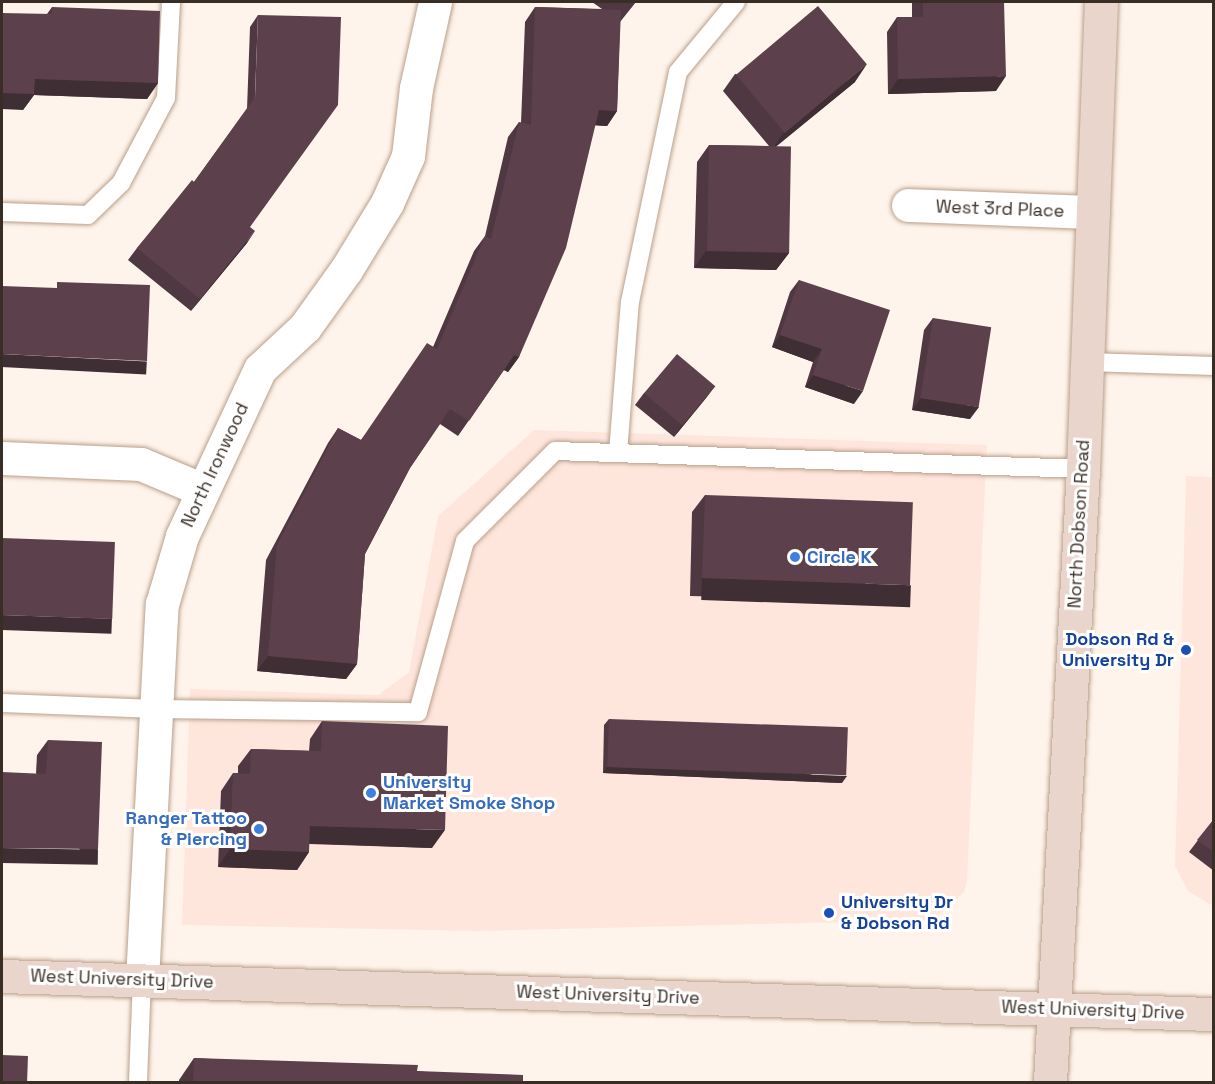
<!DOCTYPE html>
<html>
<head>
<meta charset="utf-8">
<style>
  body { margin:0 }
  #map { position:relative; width:1215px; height:1084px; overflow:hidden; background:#fff4eb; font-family:"Space Grotesk",sans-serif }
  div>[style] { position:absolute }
  .commercial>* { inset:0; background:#ffe6dd }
  .roads { filter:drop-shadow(0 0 2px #b9a08b) drop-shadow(0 0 2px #b9a08b) }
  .lane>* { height:18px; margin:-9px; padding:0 9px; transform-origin:9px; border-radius:9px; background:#fff }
  .street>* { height:33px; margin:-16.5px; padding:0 16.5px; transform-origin:16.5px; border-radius:16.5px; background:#fff }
  .secondary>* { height:33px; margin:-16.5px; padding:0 16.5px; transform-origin:16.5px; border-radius:16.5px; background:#ead5cc }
  .wall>* { inset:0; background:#4f3841 }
  .shaded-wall>* { inset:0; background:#402e35; transform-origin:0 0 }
  .building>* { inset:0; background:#5c414c; transform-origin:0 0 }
  .dots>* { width:16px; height:16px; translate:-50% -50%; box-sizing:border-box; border:3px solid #fff; border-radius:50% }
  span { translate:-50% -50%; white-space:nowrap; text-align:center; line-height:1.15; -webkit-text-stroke:6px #fff; paint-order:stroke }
  .street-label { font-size:18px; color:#392e26 }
  .shop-label { font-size:18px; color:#366cbe; font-weight:700 }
  .left { translate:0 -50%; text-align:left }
  .right { translate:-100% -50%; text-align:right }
  .transit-label { font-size:18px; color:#164399; font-weight:700 }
  .frame { position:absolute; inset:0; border:3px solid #392e26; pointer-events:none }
</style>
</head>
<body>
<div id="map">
  <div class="commercial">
    <div style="clip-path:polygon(534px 430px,987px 445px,967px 882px,964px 892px,934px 920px,475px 931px,182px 925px,190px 689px,378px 695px,409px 672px,438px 516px)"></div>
    <div style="clip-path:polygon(1186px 476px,1213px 477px,1213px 906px,1188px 891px,1175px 866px)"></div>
  </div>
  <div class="roads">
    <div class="lane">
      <div style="left:2px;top:212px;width:86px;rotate:2deg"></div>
      <div style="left:88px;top:215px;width:46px;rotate:-44.1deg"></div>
      <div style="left:121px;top:183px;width:96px;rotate:-62.1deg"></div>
      <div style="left:166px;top:98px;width:96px;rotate:-87deg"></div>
      <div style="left:1087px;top:362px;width:127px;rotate:1.8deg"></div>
      <div style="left:618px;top:453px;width:151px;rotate:-85.5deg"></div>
      <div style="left:630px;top:302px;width:235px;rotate:-78.2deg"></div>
      <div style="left:678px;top:72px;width:91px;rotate:-50.4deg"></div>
      <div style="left:2px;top:703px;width:154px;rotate:2.2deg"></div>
      <div style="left:156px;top:709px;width:262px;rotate:0.7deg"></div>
      <div style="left:418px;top:712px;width:177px;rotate:-74.6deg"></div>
      <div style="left:465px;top:541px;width:127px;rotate:-45deg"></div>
      <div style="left:555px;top:451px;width:528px;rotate:1.95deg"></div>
      <div style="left:138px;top:1082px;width:102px;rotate:-87.8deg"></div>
    </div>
    <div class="street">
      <div style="left:908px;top:205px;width:185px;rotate:2.2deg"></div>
      <div style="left:2px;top:458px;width:139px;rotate:2.5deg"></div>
      <div style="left:141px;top:464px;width:67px;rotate:22.8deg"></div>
      <div style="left:142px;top:980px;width:377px;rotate:-87deg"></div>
      <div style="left:162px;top:604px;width:71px;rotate:-73.6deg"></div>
      <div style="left:182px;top:536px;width:184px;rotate:-65deg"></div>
      <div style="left:260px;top:369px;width:62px;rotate:-43deg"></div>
      <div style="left:305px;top:327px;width:70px;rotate:-54.3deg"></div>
      <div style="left:346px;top:270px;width:79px;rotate:-58.5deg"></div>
      <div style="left:387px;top:203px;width:51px;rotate:-65.9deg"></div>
      <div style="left:408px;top:156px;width:68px;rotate:-83.3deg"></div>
      <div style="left:416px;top:88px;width:88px;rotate:-77.5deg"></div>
    </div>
    <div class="secondary">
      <div style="left:2px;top:976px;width:1213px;rotate:1.8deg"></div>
      <div style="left:1050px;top:1082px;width:614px;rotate:-86.92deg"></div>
      <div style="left:1083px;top:469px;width:467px;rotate:-87.8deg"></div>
    </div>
  </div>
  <div class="wall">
    <div style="clip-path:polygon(592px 2px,636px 2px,620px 22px,617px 111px,607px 126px,595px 125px,519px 357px,508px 372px,504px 370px,458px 436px,440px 424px,410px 468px,365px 554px,357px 664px,346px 679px,257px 671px,266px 560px,328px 443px,338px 428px,361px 440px,433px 347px,474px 251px,485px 236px,508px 137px,519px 122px,521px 123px,525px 22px,535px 7px,602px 9px)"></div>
    <div style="clip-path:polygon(912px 2px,1004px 2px,996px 91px,888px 94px,887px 32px,897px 17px,912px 17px)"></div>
    <div style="clip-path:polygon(52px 7px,158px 83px,147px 99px,34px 95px,23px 110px,47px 14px)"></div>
    <div style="clip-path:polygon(258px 15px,250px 227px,247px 243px,191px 311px,128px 260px,137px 248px,194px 182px,247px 109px,250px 27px)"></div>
    <div style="clip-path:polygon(735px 74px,855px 82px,776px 146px,789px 253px,776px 270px,694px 268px,697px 162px,709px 145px,769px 146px,723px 91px)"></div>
    <div style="clip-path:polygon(799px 280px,854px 404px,805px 387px,813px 362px,772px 347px,790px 292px)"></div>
    <div style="clip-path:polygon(933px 318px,970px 419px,912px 410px,924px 330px)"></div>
    <div style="clip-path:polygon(715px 386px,706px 398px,674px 437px,635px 405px,644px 393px)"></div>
    <div style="clip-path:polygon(705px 495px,899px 602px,690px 596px,692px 512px)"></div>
    <div style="clip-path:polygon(609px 719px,842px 783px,603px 773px,604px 725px)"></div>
    <div style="clip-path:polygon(322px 721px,432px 848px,309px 844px,309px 852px,297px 870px,218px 867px,221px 791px,233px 773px,238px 773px,238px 766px,251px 749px,309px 751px,310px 739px)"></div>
    <div style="clip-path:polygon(48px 740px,98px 849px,88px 864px,36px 773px,37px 755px)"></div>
    <div style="clip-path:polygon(1214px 819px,1214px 871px,1189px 852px)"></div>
    <div style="clip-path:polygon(194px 1058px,417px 1071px,523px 1083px,179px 1083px,179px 1080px)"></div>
  </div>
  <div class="shaded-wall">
    <div style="clip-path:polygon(867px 64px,855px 82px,772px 150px,784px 132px)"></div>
    <div style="clip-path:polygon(1006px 76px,996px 91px,888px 94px,898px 79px)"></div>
    <div style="clip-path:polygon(35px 79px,158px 83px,147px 99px,34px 95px,23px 110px,2px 109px,2px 93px)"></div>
    <div style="clip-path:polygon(599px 110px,617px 111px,607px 126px,588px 125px)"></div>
    <div style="clip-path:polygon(255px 231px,247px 243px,191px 311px,200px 299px)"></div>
    <div style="clip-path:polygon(706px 251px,789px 253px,776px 270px,694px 268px)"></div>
    <div style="clip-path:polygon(780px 335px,822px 349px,813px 362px,772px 347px)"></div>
    <div style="left:2px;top:354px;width:145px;height:13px;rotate:3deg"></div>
    <div style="clip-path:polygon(514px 355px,519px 357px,508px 372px,504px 370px)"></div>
    <div style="clip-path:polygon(813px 375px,863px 391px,854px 404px,805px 387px)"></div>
    <div style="clip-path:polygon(715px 386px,706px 398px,674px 437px,682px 425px)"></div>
    <div style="clip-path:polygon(921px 398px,979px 407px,970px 419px,912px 410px)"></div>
    <div style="left:702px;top:578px;width:209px;height:22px;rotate:2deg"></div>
    <div style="left:2px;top:615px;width:110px;height:15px;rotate:2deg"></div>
    <div style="clip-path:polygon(268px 656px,357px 664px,346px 679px,257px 671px)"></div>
    <div style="clip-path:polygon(607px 767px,847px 776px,842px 783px,603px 773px)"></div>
    <div style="clip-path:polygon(310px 826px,445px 830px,432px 848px,298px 843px)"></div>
    <div style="left:2px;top:848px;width:96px;height:15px;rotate:1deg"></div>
    <div style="clip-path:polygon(230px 849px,309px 852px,297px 870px,218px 867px)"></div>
  </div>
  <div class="building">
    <div style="clip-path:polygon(923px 2px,1004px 2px,1006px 76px,898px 79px,897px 17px,923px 17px)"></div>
    <div style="left:818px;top:6px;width:76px;height:107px;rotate:50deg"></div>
    <div style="clip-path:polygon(52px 7px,160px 11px,158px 83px,35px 79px,34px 94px,2px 93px,2px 13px,52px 14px)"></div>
    <div style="clip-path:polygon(535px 7px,621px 10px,617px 111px,599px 110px,566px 248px,519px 357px,514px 355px,469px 421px,450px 409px,410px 468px,365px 554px,357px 664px,268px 656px,277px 545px,338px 428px,361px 440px,427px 343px,437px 349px,485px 236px,491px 239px,519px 122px,531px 125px)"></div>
    <div style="clip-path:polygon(258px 15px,341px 17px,338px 105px,250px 227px,255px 231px,200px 299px,137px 248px,192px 180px,194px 182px,255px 97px)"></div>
    <div style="left:709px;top:145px;width:82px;height:106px;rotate:1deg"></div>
    <div style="clip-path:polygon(799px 280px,890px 310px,863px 391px,813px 375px,822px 349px,780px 335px)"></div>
    <div style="clip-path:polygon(57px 282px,150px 285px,147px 361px,2px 354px,2px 286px,57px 288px)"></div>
    <div style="left:933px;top:318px;width:59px;height:81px;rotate:9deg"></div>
    <div style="left:677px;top:354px;width:50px;height:51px;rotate:40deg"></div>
    <div style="left:705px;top:495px;width:208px;height:83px;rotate:2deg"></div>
    <div style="left:2px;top:538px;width:113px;height:77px;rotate:2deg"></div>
    <div style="left:609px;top:719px;width:239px;height:48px;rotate:2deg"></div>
    <div style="clip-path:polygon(322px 721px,448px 726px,445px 830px,310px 826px,309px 852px,230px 849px,233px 773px,250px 774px,251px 749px,321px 751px)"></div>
    <div style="clip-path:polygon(48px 740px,102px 742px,98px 849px,2px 848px,2px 772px,46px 774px)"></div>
    <div style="clip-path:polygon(1214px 819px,1214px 852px,1197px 840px)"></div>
    <div style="left:2px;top:1055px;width:26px;height:28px;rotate:2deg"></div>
    <div style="clip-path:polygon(194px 1058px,418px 1065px,417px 1071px,523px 1075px,523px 1083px,193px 1083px)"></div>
  </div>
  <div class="dots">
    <div style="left:795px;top:557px;background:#3f7fe0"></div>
    <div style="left:1186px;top:650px;background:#1a4fb4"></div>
    <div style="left:371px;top:793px;background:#3f7fe0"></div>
    <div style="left:259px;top:829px;background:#3f7fe0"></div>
    <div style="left:829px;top:913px;background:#1a4fb4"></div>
  </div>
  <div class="street-label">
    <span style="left:1000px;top:209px;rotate:2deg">West 3rd Place</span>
    <span style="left:215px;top:465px;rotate:-65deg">North Ironwood</span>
    <span style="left:1079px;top:524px;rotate:-87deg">North Dobson Road</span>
    <span style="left:122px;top:979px;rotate:2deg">West University Drive</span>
    <span style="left:608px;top:995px;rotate:2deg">West University Drive</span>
    <span style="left:1093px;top:1010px;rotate:2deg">West University Drive</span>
  </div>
  <div class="shop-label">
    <span class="left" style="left:807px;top:557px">Circle K</span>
    <span class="left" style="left:383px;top:793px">University<br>Market Smoke Shop</span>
    <span class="right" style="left:247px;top:829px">Ranger Tattoo<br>&amp; Piercing</span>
  </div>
  <div class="transit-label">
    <span class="right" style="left:1174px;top:650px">Dobson Rd &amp;<br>University Dr</span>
    <span class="left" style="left:841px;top:913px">University Dr<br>&amp; Dobson Rd</span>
  </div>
  <div class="frame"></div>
</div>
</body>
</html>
